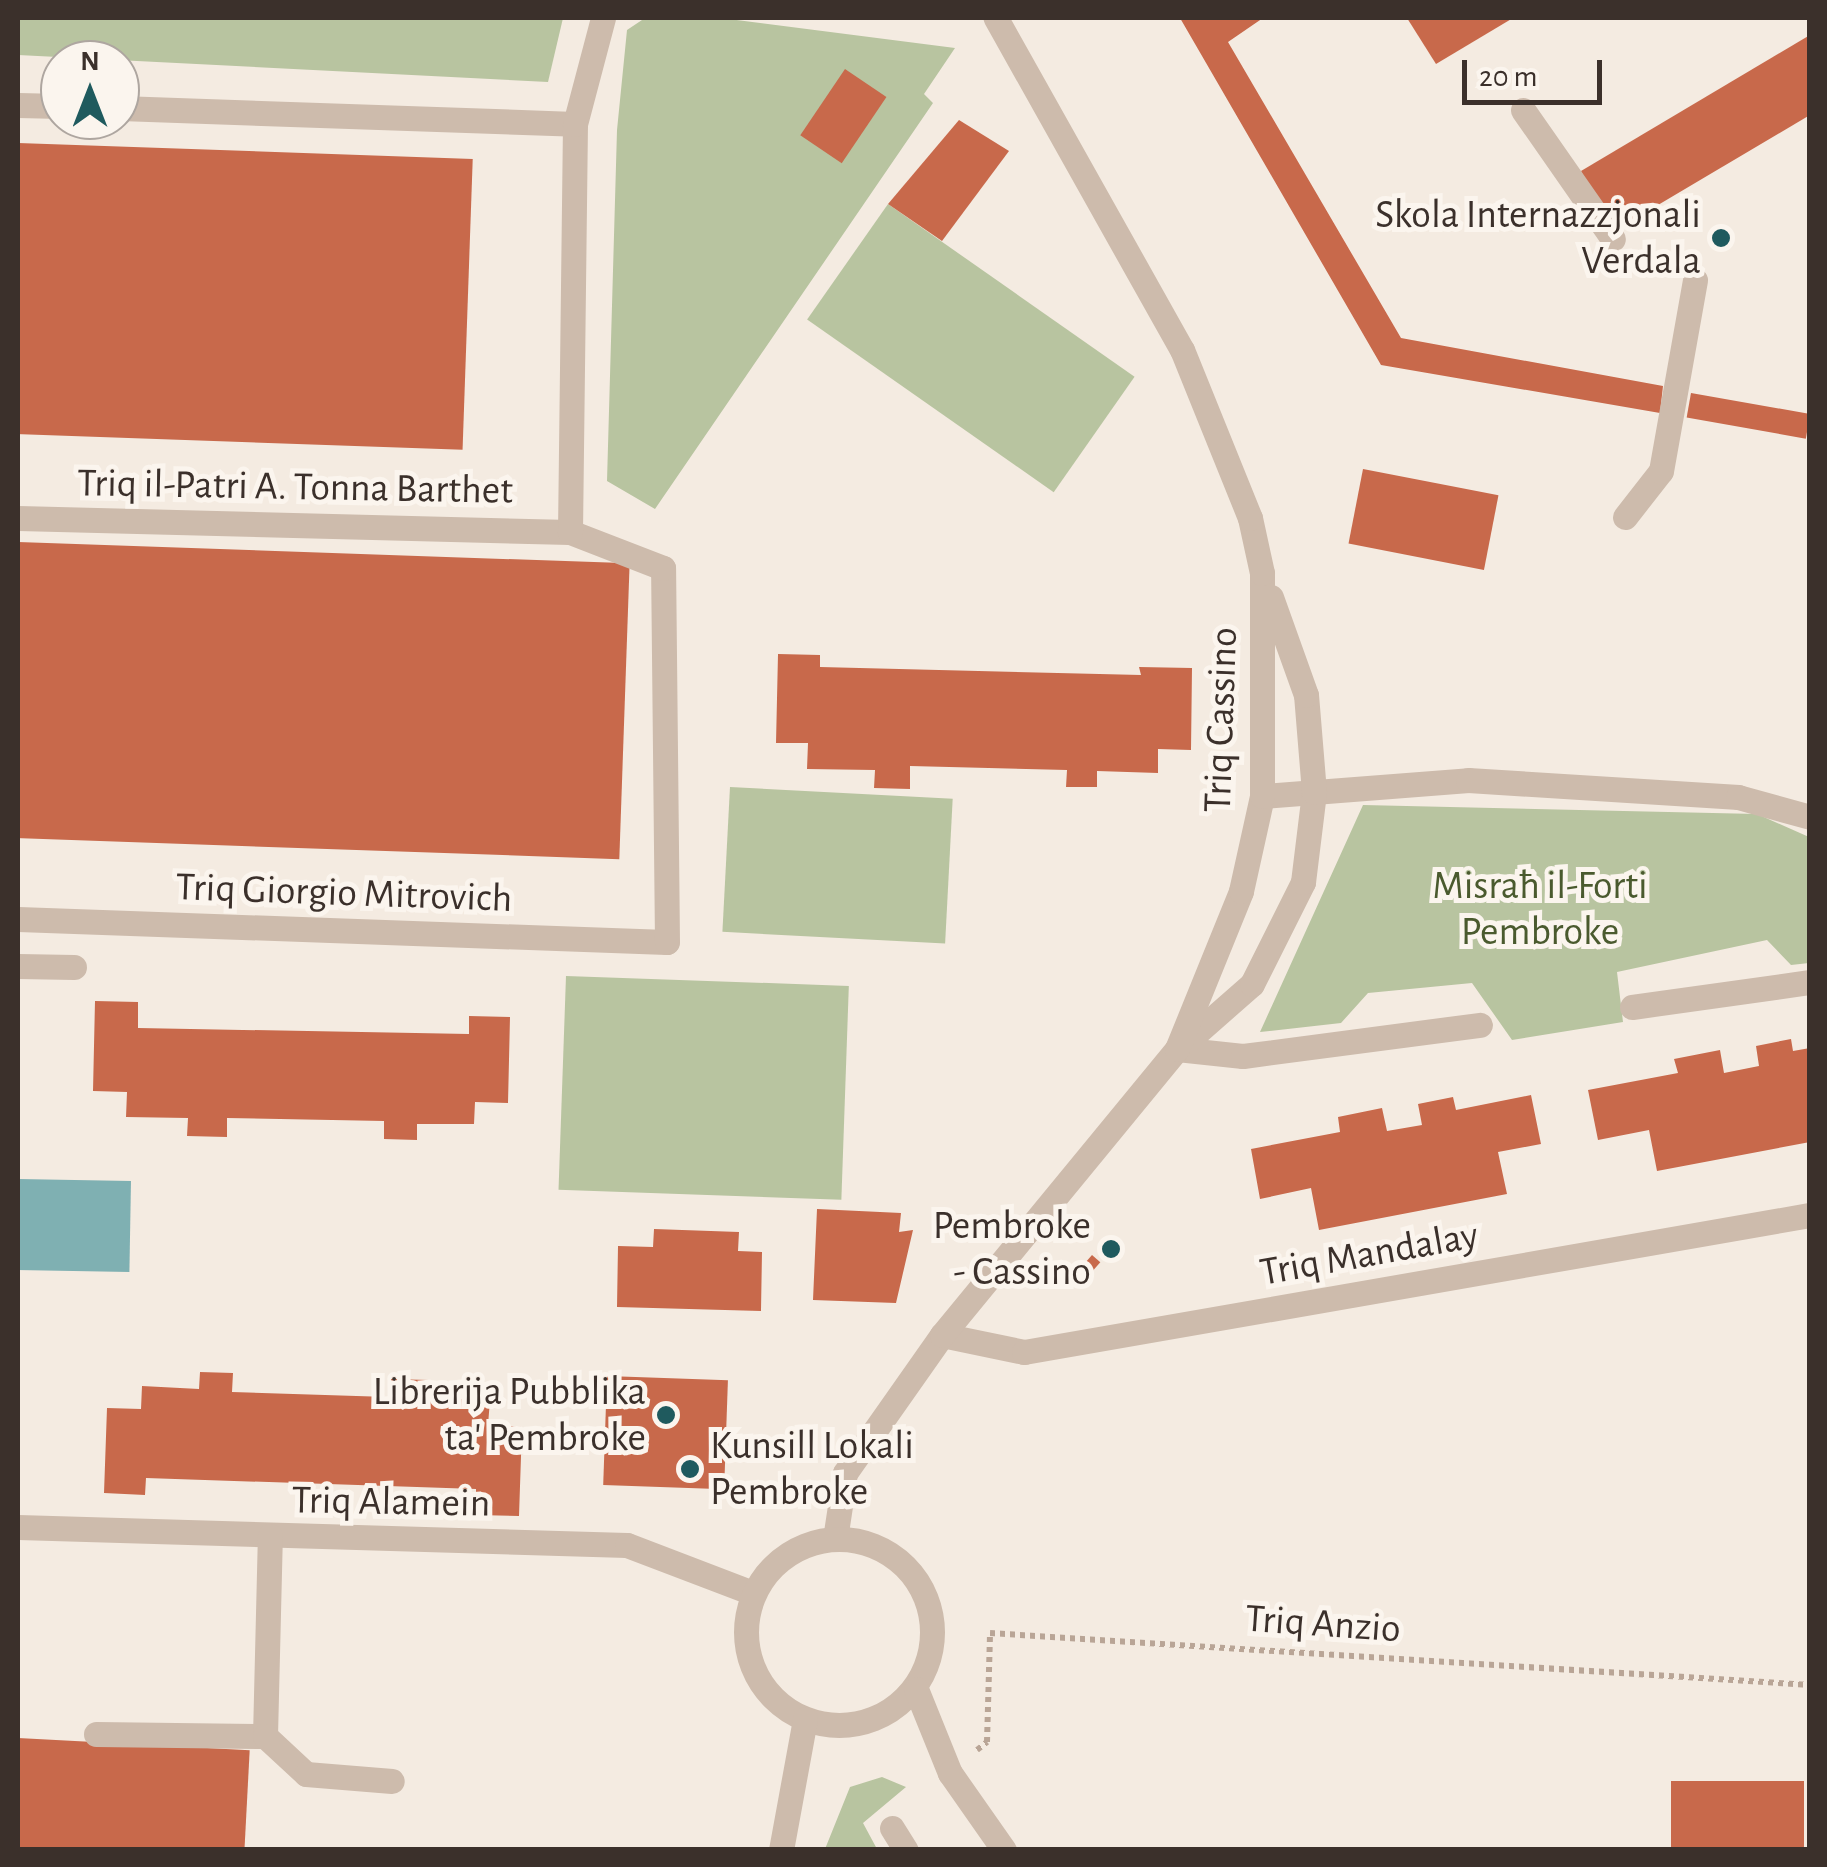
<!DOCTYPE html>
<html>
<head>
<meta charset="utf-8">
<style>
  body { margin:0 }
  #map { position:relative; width:1827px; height:1867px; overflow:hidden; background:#f4ebe1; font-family:"Alegreya Sans",sans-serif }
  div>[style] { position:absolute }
  .green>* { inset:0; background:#b8c4a0; transform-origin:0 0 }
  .water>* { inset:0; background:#7fb0b2; transform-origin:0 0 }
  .building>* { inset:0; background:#c8694b; transform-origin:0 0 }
  .path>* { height:6px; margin-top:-3px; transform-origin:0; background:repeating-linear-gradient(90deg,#b9a596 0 5px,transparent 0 10px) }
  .minor>* { height:25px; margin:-12.5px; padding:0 12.5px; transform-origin:12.5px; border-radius:12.5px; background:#cdbbac }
  .minor>.ring { margin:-12.5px; padding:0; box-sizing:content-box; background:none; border:25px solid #cdbbac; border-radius:50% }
  .dots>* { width:28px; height:28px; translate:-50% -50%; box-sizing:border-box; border:5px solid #fbf5ee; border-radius:50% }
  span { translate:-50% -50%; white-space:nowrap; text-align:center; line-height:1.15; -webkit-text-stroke:10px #fbf5ee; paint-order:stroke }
  .poi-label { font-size:40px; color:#3b302b }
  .right { translate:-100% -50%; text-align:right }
  .left { translate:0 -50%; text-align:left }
  .street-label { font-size:40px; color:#3b302b }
  .park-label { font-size:40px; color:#4a5a2e }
  .frame { position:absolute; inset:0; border:20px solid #3b302b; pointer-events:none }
  .north { position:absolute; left:40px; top:40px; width:100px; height:100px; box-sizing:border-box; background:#fbf5ee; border:2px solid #aea6a0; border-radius:50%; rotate:0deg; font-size:28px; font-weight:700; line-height:40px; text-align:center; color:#3b302b }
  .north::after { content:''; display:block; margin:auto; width:35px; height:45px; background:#1f5a5e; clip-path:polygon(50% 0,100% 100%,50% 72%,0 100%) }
  .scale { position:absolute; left:1462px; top:60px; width:140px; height:45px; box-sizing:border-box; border:5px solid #3b302b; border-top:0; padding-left:12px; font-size:30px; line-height:35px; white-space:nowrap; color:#3b302b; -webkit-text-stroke:8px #fbf5ee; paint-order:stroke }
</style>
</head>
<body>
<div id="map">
  <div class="green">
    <div style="clip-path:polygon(18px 18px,563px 18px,548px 82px,18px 55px)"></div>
    <div style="clip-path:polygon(645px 18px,721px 18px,955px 48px,924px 94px,933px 103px,655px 509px,607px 481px,617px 130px,627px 30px)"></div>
    <div style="left:888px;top:204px;width:301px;height:141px;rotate:35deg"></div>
    <div style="left:730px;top:787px;width:223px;height:145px;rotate:3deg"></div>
    <div style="clip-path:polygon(1363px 805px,1757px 814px,1809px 837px,1809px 963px,1791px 965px,1767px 940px,1617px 972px,1623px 1022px,1512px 1040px,1472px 983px,1368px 993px,1341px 1023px,1260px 1032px)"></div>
    <div style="left:566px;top:976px;width:283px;height:214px;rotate:2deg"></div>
    <div style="clip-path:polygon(882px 1777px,906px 1787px,863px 1823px,877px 1849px,825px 1849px,850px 1787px)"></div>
  </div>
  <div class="water">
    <div style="left:18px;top:1179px;width:113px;height:91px;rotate:1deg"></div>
  </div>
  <div class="building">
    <div style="clip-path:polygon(1180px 18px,1263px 18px,1228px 42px,1401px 338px,1663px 386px,1660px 413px,1381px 365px)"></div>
    <div style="clip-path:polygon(1407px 18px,1513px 18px,1436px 64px)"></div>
    <div style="clip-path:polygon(1810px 35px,1810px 115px,1609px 234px,1581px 171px)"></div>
    <div style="left:845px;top:69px;width:50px;height:80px;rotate:34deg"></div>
    <div style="clip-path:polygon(959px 120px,1009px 151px,942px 241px,888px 204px)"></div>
    <div style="left:18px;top:143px;width:455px;height:291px;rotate:2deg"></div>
    <div style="left:1691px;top:393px;width:121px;height:25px;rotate:10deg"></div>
    <div style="left:1363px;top:469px;width:138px;height:76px;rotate:11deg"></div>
    <div style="left:18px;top:542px;width:612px;height:296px;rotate:2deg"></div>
    <div style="clip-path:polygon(778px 654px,820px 655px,820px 667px,1141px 675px,1139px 667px,1192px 668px,1191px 750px,1158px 749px,1158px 773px,1097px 771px,1097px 787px,1066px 787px,1067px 770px,910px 766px,910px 789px,874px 788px,875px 770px,807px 769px,808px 743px,776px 743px)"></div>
    <div style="clip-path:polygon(95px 1001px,138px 1002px,138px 1028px,469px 1034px,469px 1016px,510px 1017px,508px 1103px,475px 1102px,474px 1124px,417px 1124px,417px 1140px,384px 1139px,384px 1121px,227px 1118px,227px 1137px,187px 1136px,188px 1118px,126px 1117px,127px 1092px,93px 1091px)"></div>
    <div style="clip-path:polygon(1791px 1039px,1793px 1051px,1810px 1048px,1810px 1142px,1657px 1171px,1649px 1130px,1598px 1140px,1588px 1090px,1678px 1073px,1674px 1059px,1720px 1050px,1724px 1073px,1759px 1066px,1756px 1046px)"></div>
    <div style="clip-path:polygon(1531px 1095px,1541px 1144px,1498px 1152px,1507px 1194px,1319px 1230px,1311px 1188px,1260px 1199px,1251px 1149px,1340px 1132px,1338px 1117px,1382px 1108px,1387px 1131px,1422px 1125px,1418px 1104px,1453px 1097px,1456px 1110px)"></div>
    <div style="clip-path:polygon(817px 1209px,901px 1213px,899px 1232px,913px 1230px,896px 1303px,813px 1300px)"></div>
    <div style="clip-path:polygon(654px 1229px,739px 1232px,738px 1251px,762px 1252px,761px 1311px,617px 1307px,618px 1246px,653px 1247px)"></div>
    <div style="left:1092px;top:1255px;width:11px;height:20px;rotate:41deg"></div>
    <div style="clip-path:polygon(200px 1372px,233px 1373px,232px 1392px,388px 1397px,389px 1379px,429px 1380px,428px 1398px,490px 1400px,488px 1425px,522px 1427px,519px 1516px,476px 1515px,476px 1489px,146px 1478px,145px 1495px,104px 1493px,107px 1408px,141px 1409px,142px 1386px,199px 1389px)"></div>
    <div style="left:607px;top:1376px;width:121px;height:109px;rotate:2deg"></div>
    <div style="left:18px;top:1738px;width:232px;height:112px;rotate:3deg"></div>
    <div style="left:1671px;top:1781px;width:133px;height:69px"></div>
  </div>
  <div class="path">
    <div style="left:977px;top:1750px;width:13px;rotate:-39deg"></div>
    <div style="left:987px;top:1742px;width:109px;rotate:-88.4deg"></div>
    <div style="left:990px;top:1633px;width:822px;rotate:3.63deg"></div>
  </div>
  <div class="minor">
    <div style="left:18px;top:105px;width:42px;rotate:1.4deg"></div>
    <div style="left:120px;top:108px;width:455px;rotate:2deg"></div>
    <div style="left:1523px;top:110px;width:157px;rotate:55.1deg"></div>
    <div style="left:1625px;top:517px;width:58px;rotate:-52deg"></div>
    <div style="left:1661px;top:471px;width:194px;rotate:-79.9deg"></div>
    <div style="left:18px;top:518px;width:552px;rotate:1.45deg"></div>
    <div style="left:1262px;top:796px;width:207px;rotate:-4.4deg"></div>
    <div style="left:1468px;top:780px;width:271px;rotate:3.6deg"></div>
    <div style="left:1738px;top:797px;width:75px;rotate:15.5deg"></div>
    <div style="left:18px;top:919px;width:649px;rotate:2.03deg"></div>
    <div style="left:667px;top:942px;width:374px;rotate:-90.6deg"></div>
    <div style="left:663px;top:568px;width:100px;rotate:-158.8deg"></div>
    <div style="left:570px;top:532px;width:408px;rotate:-89.3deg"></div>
    <div style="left:575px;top:124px;width:110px;rotate:-75.2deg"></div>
    <div style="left:18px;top:966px;width:56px;rotate:1deg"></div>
    <div style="left:1632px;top:1007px;width:180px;rotate:-8deg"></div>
    <div style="left:1177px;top:1049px;width:66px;rotate:6.1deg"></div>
    <div style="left:1243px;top:1056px;width:239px;rotate:-7.5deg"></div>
    <div style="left:1178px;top:1049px;width:98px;rotate:-41.3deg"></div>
    <div style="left:1252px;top:984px;width:114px;rotate:-63.4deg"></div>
    <div style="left:1303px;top:882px;width:91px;rotate:-83deg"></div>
    <div style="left:1314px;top:792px;width:97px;rotate:-94.7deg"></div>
    <div style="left:1306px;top:695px;width:104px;rotate:-109.7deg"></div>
    <div style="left:942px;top:1335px;width:84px;rotate:11.7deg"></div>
    <div style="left:1024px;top:1352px;width:798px;rotate:-9.89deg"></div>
    <div style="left:18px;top:1527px;width:609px;rotate:1.69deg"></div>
    <div style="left:627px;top:1545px;width:135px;rotate:20.9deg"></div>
    <div style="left:835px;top:1539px;width:67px;rotate:-81.4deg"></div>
    <div style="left:845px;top:1473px;width:169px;rotate:-54.9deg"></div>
    <div style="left:942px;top:1335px;width:370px;rotate:-50.6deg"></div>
    <div style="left:1177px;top:1049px;width:170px;rotate:-67.9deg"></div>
    <div style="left:1241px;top:891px;width:97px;rotate:-77.5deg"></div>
    <div style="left:1262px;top:796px;width:223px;rotate:-90deg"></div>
    <div style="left:1262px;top:573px;width:56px;rotate:-102.3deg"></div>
    <div style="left:1250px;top:518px;width:181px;rotate:-112deg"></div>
    <div style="left:1182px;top:350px;width:381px;rotate:-119.3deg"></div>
    <div class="ring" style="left:746px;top:1539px;width:161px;height:161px"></div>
    <div style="left:916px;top:1689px;width:91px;rotate:68deg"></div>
    <div style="left:950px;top:1773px;width:94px;rotate:55deg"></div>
    <div style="left:96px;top:1734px;width:169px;rotate:0.7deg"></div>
    <div style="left:265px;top:1736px;width:200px;rotate:-88.6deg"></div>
    <div style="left:265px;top:1736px;width:56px;rotate:42.8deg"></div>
    <div style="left:306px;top:1774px;width:86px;rotate:4.7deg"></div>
    <div style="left:892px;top:1828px;width:26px;rotate:58deg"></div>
    <div style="left:781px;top:1850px;width:133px;rotate:-79.6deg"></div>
  </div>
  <div class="dots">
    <div style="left:1721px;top:238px;background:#1f5a5e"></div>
    <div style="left:1111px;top:1249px;background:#1f5a5e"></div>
    <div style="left:666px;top:1415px;background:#1f5a5e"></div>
    <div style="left:690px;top:1469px;background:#1f5a5e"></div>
  </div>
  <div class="poi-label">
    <span class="right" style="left:1701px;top:238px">Skola Internazzjonali<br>Verdala</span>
    <span class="right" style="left:1091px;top:1249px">Pembroke<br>- Cassino</span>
    <span class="right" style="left:646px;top:1415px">Librerija Pubblika<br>ta' Pembroke</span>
    <span class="left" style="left:710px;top:1469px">Kunsill Lokali<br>Pembroke</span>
  </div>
  <div class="street-label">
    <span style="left:295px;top:487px;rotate:1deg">Triq il-Patri A. Tonna Barthet</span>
    <span style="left:1221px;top:720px;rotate:-88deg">Triq Cassino</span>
    <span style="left:344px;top:893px;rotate:2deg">Triq Giorgio Mitrovich</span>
    <span style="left:1369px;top:1254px;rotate:-10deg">Triq Mandalay</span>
    <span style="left:391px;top:1502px;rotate:1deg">Triq Alamein</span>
    <span style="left:1323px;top:1624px;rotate:4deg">Triq Anzio</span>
  </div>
  <div class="park-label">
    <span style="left:1540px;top:909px">Misraħ il-Forti<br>Pembroke</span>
  </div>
  <div class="frame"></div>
  <div class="north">N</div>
  <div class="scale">20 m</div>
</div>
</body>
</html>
